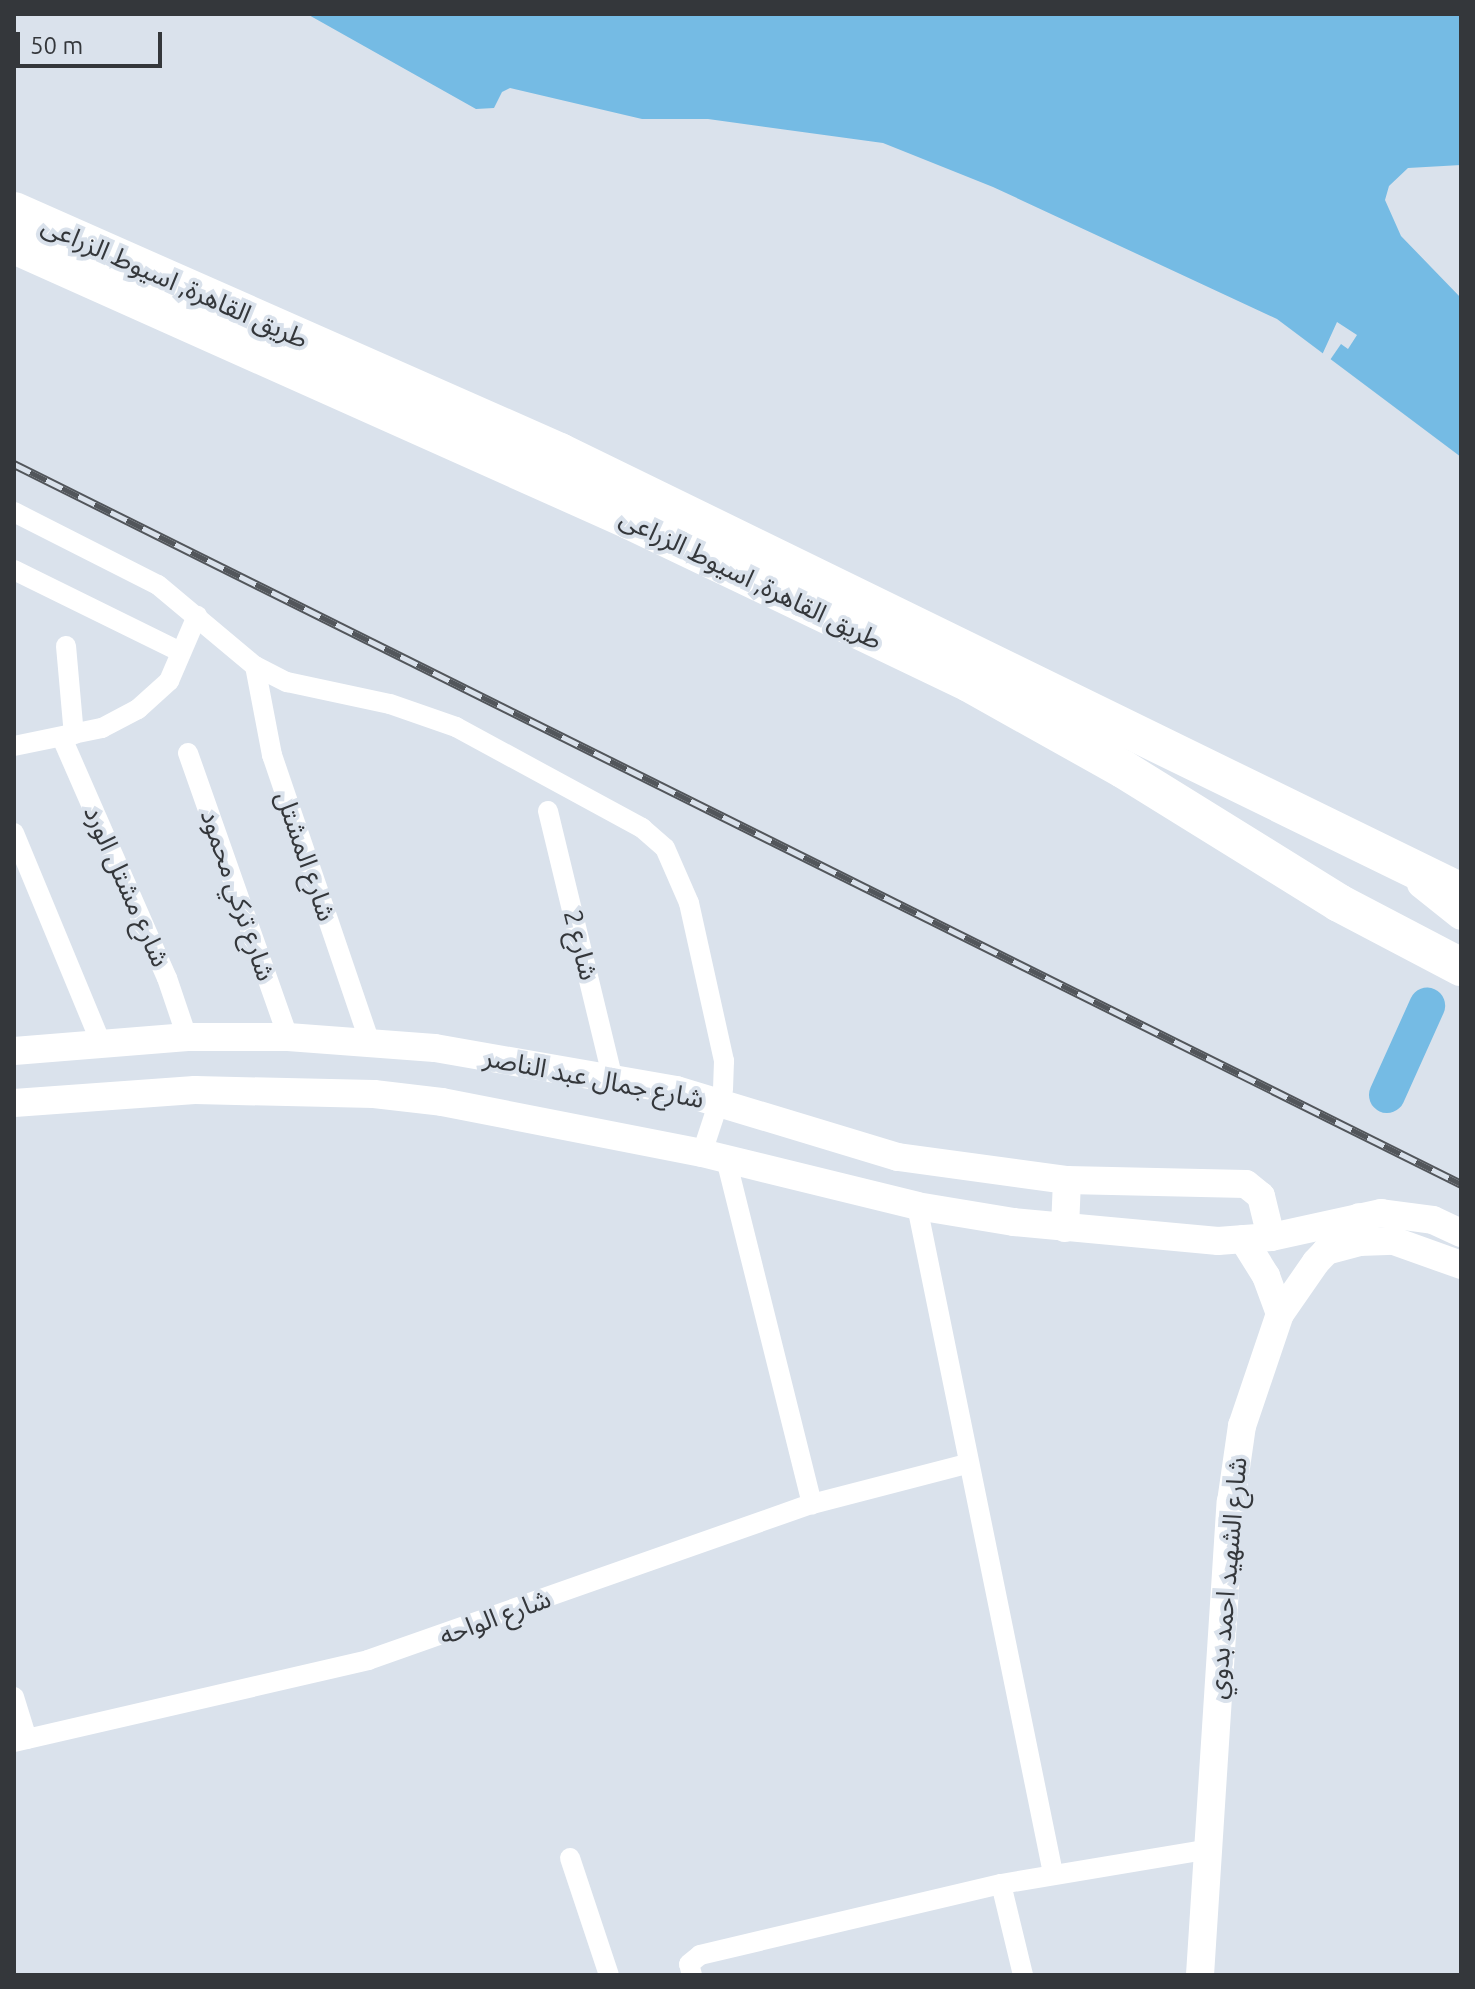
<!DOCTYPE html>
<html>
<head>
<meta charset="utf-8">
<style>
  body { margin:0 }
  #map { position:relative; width:1475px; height:1989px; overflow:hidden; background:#dae2ec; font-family:Ubuntu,"Noto Sans Arabic",sans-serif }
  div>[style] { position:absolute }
  .water>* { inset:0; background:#75bbe4 }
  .pier>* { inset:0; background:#dae2ec }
  .river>* { height:36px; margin:-18px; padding:0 18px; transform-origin:18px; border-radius:18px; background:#75bbe4 }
  .street>* { height:20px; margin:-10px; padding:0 10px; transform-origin:10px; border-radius:10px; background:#fff }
  .secondary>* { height:28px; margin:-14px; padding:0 14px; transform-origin:14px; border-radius:14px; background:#fff }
  .highway>* { height:38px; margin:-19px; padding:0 19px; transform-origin:19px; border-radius:19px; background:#fff }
  .rail>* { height:9px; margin-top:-4.5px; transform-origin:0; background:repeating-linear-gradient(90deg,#dae2ec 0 18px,#52565b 0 36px); box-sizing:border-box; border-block:2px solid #52565b }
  span { translate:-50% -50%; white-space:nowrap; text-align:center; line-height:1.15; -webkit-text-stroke:8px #dae2ec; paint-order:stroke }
  .street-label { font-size:26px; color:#34373b }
  .frame { position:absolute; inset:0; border:16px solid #34373b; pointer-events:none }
  .scale { position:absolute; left:16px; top:32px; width:146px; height:36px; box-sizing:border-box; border:4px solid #34373b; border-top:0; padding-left:10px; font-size:24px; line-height:28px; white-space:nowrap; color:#34373b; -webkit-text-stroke:6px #dae2ec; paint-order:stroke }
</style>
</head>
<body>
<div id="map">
  <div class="water">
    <div style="clip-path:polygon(307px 14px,1461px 14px,1461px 165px,1408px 168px,1389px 186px,1385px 200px,1401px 236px,1461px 298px,1461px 457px,1277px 319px,993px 187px,883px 143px,708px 119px,642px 119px,510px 88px,502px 92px,494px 108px,476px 109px)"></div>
  </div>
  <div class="pier">
    <div style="clip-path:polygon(1337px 322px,1357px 335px,1348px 349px,1341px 344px,1330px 360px,1322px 355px)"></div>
  </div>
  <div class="river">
    <div style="left:1387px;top:1095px;width:98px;rotate:-65.8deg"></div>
  </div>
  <div class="street">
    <div style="left:14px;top:512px;width:161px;rotate:26.9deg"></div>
    <div style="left:158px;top:585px;width:126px;rotate:39.9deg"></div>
    <div style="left:255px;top:666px;width:36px;rotate:27deg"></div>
    <div style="left:287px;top:682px;width:105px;rotate:12.1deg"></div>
    <div style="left:390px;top:704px;width:70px;rotate:19.2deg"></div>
    <div style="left:456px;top:727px;width:212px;rotate:28.5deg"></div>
    <div style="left:642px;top:828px;width:30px;rotate:41deg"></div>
    <div style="left:665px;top:848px;width:60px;rotate:66.4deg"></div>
    <div style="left:689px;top:903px;width:162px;rotate:77.5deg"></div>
    <div style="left:724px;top:1061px;width:28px;rotate:92deg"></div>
    <div style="left:723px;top:1089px;width:67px;rotate:108.2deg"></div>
    <div style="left:14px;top:570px;width:186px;rotate:26.2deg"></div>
    <div style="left:66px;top:646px;width:89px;rotate:84.9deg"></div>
    <div style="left:255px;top:666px;width:91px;rotate:79.2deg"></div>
    <div style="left:272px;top:755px;width:304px;rotate:71.2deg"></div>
    <div style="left:62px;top:738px;width:262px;rotate:66.4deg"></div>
    <div style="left:167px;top:978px;width:62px;rotate:71.3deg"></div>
    <div style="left:14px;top:746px;width:90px;rotate:-11.6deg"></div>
    <div style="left:102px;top:728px;width:41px;rotate:-27.8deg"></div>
    <div style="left:138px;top:709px;width:42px;rotate:-42.1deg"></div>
    <div style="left:169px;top:681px;width:71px;rotate:-66.7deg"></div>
    <div style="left:188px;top:753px;width:301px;rotate:70.6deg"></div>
    <div style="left:548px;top:811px;width:276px;rotate:76.4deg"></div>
    <div style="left:14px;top:833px;width:227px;rotate:67.5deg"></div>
    <div style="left:726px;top:1159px;width:356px;rotate:76deg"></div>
    <div style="left:917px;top:1206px;width:681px;rotate:78.48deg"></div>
    <div style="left:14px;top:1697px;width:44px;rotate:72.8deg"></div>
    <div style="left:14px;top:1742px;width:363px;rotate:-13deg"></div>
    <div style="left:368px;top:1660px;width:471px;rotate:-19.4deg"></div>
    <div style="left:812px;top:1504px;width:160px;rotate:-14.5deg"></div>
    <div style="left:570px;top:1858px;width:123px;rotate:71.6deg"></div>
    <div style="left:1001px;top:1884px;width:94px;rotate:76.4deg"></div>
    <div style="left:692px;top:1975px;width:11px;rotate:-105deg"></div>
    <div style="left:689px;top:1964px;width:14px;rotate:-39deg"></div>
    <div style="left:700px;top:1955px;width:309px;rotate:-13.3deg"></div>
    <div style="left:1001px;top:1884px;width:207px;rotate:-9.5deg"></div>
  </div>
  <div class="secondary">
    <div style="left:1421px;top:884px;width:51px;rotate:38.7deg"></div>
    <div style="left:14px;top:1051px;width:174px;rotate:-4.6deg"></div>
    <div style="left:187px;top:1037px;width:101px"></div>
    <div style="left:288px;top:1037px;width:147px;rotate:4.3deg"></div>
    <div style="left:435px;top:1048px;width:245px;rotate:9.9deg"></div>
    <div style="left:676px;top:1090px;width:232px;rotate:16.8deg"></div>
    <div style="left:898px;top:1157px;width:171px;rotate:7.8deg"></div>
    <div style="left:1067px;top:1180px;width:179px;rotate:1.3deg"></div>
    <div style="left:1246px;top:1184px;width:19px;rotate:39deg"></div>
    <div style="left:1261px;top:1196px;width:42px;rotate:76.3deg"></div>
    <div style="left:14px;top:1103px;width:181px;rotate:-4.1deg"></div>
    <div style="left:195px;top:1090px;width:179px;rotate:1.3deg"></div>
    <div style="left:374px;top:1094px;width:68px;rotate:6.7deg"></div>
    <div style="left:442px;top:1102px;width:265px;rotate:11.1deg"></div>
    <div style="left:702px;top:1153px;width:221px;rotate:13.8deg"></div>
    <div style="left:917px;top:1206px;width:98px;rotate:9.4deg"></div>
    <div style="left:1014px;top:1222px;width:205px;rotate:5.3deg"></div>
    <div style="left:1218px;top:1241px;width:53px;rotate:-4.3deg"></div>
    <div style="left:1271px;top:1237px;width:113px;rotate:-12.3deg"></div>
    <div style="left:1381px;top:1213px;width:52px;rotate:7.7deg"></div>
    <div style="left:1433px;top:1220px;width:31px;rotate:25deg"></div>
    <div style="left:1065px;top:1228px;width:48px;rotate:-87.6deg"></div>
    <div style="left:1243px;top:1239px;width:44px;rotate:58.1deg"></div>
    <div style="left:1266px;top:1276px;width:40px;rotate:69.8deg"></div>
    <div style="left:1326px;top:1251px;width:34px;rotate:-15deg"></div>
    <div style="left:1359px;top:1242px;width:35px;rotate:-2deg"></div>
    <div style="left:1394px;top:1241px;width:71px;rotate:19.7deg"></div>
    <div style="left:1200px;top:1975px;width:474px;rotate:-86.3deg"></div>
    <div style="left:1231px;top:1502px;width:77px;rotate:-81.8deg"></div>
    <div style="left:1242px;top:1426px;width:118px;rotate:-71.3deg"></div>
    <div style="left:1280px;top:1314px;width:63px;rotate:-55.3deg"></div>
    <div style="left:1316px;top:1262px;width:62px;rotate:-46.3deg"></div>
  </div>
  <div class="highway">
    <div style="left:14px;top:211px;width:597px;rotate:23.82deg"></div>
    <div style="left:560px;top:452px;width:1003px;rotate:26.03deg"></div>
    <div style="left:14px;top:245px;width:674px;rotate:24.09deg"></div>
    <div style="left:629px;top:520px;width:377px;rotate:25.6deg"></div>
    <div style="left:969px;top:683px;width:176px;rotate:29.2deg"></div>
    <div style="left:1123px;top:769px;width:254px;rotate:31.8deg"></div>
    <div style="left:1339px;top:903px;width:138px;rotate:27.7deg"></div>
  </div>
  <div class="rail">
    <div style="left:14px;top:464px;width:1616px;rotate:26.45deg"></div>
  </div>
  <div class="street-label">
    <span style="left:175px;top:282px;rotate:24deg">طريق القاهرة, اسيوط الزراعى</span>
    <span style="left:751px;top:579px;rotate:26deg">طريق القاهرة, اسيوط الزراعى</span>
    <span style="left:306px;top:856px;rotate:71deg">شارع المشتل</span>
    <span style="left:127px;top:886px;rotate:66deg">شارع مشتل الورد</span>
    <span style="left:238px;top:895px;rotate:71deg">شارع تركي محمود</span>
    <span style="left:581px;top:945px;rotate:76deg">شارع 2</span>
    <span style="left:594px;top:1078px;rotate:11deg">شارع جمال عبد الناصر</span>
    <span style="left:1227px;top:1578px;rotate:-85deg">شارع الشهيد احمد بدوي</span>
    <span style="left:495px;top:1617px;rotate:-20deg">شارع الواحه</span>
  </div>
  <div class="frame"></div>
  <div class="scale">50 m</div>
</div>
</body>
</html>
